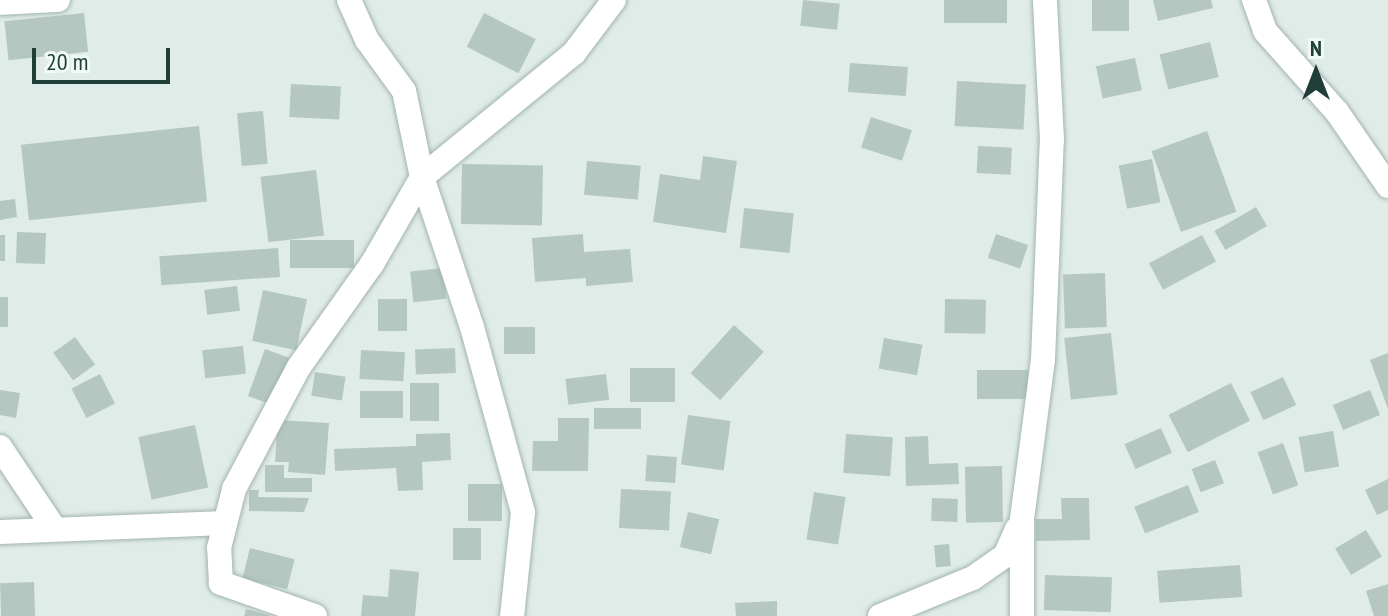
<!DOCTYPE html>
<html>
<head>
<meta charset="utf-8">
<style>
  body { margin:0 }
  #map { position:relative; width:1388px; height:616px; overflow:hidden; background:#e0ece8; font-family:"PT Sans Narrow",sans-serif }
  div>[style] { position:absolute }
  .building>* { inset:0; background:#b5c7c1; transform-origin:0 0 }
  .roads { filter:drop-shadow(0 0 2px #a2b4b0) drop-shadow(0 0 2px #a2b4b0) }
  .minor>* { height:24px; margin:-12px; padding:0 12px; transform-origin:12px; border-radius:12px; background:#fff }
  span { translate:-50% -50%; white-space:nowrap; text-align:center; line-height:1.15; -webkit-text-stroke:6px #f1f9f5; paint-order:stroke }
  .north { position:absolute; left:1276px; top:32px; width:80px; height:80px; -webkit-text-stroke:6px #f1f9f5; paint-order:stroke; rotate:0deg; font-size:22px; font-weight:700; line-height:32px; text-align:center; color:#1f3e38 }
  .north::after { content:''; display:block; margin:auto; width:28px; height:36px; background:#1f3e38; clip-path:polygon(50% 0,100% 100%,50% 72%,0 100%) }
  .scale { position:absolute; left:32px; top:48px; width:138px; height:36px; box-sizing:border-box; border:4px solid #1f3e38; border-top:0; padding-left:10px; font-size:24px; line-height:28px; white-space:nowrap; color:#1f3e38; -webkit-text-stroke:6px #f1f9f5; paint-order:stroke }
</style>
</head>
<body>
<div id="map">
  <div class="building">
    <div style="left:803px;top:0;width:37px;height:26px;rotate:6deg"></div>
    <div style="left:944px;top:0;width:63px;height:23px"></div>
    <div style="left:1092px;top:0;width:37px;height:31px"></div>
    <div style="clip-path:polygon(1153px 0,1211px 0,1213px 8px,1158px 21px)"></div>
    <div style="left:84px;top:13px;width:39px;height:80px;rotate:84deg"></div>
    <div style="left:484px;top:13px;width:58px;height:38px;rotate:27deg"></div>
    <div style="left:1210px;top:42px;width:36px;height:52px;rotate:76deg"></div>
    <div style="left:1135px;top:58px;width:33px;height:40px;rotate:78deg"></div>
    <div style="left:850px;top:63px;width:58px;height:29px;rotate:4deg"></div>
    <div style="left:957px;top:81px;width:69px;height:45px;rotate:3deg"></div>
    <div style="left:291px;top:84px;width:50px;height:33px;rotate:3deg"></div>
    <div style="left:263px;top:111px;width:53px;height:26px;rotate:85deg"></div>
    <div style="left:871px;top:117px;width:43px;height:32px;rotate:18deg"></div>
    <div style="left:199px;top:126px;width:76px;height:179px;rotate:84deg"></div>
    <div style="left:1207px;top:131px;width:86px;height:59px;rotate:70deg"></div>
    <div style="left:978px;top:146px;width:34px;height:27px;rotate:3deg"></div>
    <div style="clip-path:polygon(703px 156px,737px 161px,726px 233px,653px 222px,660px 174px,700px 180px)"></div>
    <div style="left:1152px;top:159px;width:44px;height:34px;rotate:79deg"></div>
    <div style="left:587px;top:161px;width:54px;height:34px;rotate:5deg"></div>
    <div style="left:462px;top:164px;width:81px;height:60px;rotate:1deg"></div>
    <div style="left:316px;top:170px;width:66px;height:56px;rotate:83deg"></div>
    <div style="clip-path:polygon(15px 199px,17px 217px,0 220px,0 201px)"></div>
    <div style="left:1256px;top:207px;width:22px;height:48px;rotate:60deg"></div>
    <div style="left:744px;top:208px;width:50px;height:40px;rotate:6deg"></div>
    <div style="left:17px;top:232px;width:29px;height:31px;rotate:2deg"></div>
    <div style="clip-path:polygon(583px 234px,584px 252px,630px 249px,633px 282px,586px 286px,586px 278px,535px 282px,532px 238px)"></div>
    <div style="left:996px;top:234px;width:34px;height:25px;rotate:19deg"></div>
    <div style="left:0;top:235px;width:5px;height:26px"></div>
    <div style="left:1202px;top:235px;width:30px;height:60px;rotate:62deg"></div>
    <div style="left:354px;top:240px;width:28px;height:64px;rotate:90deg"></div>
    <div style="left:278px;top:248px;width:29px;height:119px;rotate:86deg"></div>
    <div style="left:443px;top:268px;width:31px;height:33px;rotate:84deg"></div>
    <div style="left:1105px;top:273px;width:54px;height:42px;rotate:88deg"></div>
    <div style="left:237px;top:286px;width:25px;height:33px;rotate:83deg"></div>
    <div style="left:263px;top:290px;width:45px;height:52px;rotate:12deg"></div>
    <div style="left:0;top:297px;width:8px;height:30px"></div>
    <div style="left:378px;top:299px;width:29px;height:32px"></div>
    <div style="left:945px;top:299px;width:41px;height:34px;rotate:1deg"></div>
    <div style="left:734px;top:325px;width:40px;height:65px;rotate:42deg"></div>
    <div style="left:504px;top:327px;width:31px;height:27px"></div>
    <div style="left:1111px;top:333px;width:62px;height:47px;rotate:84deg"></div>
    <div style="left:75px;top:337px;width:34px;height:27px;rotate:54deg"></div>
    <div style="left:884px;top:338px;width:39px;height:31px;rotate:10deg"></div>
    <div style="left:243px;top:346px;width:28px;height:41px;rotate:84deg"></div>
    <div style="left:455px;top:348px;width:25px;height:40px;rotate:88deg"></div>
    <div style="left:265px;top:349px;width:29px;height:50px;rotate:20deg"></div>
    <div style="left:361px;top:350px;width:44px;height:29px;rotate:3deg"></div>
    <div style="clip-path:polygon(1388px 353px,1388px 409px,1370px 360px)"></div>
    <div style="left:630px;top:368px;width:45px;height:34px"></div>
    <div style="left:1028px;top:370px;width:29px;height:51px;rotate:90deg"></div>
    <div style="left:315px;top:372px;width:31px;height:24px;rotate:9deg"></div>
    <div style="left:100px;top:374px;width:33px;height:32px;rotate:63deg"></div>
    <div style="left:606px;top:374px;width:26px;height:41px;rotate:83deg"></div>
    <div style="left:1283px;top:377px;width:31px;height:36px;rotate:65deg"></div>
    <div style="left:410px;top:383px;width:29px;height:38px"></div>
    <div style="left:1231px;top:383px;width:42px;height:70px;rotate:63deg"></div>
    <div style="clip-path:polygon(0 390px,20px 393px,16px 418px,0 415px)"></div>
    <div style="left:1370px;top:390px;width:27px;height:40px;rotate:68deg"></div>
    <div style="left:360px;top:391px;width:43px;height:27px"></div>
    <div style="left:594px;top:408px;width:47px;height:21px"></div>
    <div style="left:688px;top:415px;width:43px;height:50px;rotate:8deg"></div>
    <div style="clip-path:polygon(558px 418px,589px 418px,588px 471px,532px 471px,533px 441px,558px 441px)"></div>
    <div style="clip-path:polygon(278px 420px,329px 423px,325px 475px,288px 472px,289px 462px,275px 462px)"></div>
    <div style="left:195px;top:425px;width:64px;height:58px;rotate:78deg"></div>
    <div style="left:1161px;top:428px;width:27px;height:40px;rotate:66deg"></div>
    <div style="left:1333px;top:431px;width:36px;height:35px;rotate:80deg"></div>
    <div style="clip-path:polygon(450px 433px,451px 460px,422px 462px,423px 490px,398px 491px,396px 468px,335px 471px,334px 449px,416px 446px,416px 434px)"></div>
    <div style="left:846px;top:434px;width:47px;height:39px;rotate:4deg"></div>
    <div style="clip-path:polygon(928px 436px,929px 464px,958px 463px,959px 484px,906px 486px,905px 437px)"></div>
    <div style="left:1283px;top:443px;width:45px;height:27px;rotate:70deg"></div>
    <div style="left:647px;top:455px;width:30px;height:26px;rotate:4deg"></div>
    <div style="left:1215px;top:460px;width:25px;height:25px;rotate:69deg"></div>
    <div style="clip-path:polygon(265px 465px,284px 465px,284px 478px,312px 478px,312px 492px,265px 492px)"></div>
    <div style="left:1002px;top:466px;width:56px;height:37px;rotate:89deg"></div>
    <div style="clip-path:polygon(1388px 479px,1388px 510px,1377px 515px,1365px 490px)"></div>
    <div style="left:468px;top:484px;width:34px;height:37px"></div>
    <div style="left:1188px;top:485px;width:29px;height:58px;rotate:68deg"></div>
    <div style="left:621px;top:489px;width:50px;height:39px;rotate:3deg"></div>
    <div style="clip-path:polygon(249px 490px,259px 490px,258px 497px,309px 498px,304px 512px,249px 511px)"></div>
    <div style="left:814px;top:492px;width:32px;height:48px;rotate:9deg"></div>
    <div style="left:932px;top:498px;width:26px;height:23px;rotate:2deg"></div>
    <div style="clip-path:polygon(1061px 498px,1089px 498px,1090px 540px,1036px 541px,1036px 519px,1062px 519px)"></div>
    <div style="left:688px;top:512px;width:32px;height:36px;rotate:13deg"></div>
    <div style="left:453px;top:528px;width:28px;height:32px"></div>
    <div style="left:1366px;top:530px;width:31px;height:36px;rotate:59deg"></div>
    <div style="left:949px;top:544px;width:22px;height:15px;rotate:85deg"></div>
    <div style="left:250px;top:548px;width:46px;height:31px;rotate:14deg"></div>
    <div style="left:1240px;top:565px;width:32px;height:83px;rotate:86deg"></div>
    <div style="clip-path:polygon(390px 569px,419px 572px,415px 616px,361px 616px,363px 595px,388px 597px)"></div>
    <div style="left:1045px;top:575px;width:67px;height:35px;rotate:2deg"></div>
    <div style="left:34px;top:582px;width:34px;height:34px;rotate:88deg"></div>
    <div style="clip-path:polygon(1388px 584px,1388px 616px,1374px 616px,1366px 591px)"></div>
    <div style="clip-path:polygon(777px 601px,777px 616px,736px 616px,735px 603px)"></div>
    <div style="clip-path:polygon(246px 609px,269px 615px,269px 616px,244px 616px)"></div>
  </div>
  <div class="roads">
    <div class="minor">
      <div style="left:349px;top:0;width:44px;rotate:65.8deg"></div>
      <div style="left:367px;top:40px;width:63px;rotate:54deg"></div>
      <div style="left:404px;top:91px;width:88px;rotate:78.2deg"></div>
      <div style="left:422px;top:177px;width:158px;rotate:71.6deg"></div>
      <div style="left:472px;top:327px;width:192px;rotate:74.6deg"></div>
      <div style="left:523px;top:512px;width:105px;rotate:96deg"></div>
      <div style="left:1254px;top:0;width:33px;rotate:70deg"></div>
      <div style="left:1265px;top:31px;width:108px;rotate:48.4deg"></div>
      <div style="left:1337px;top:112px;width:90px;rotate:55.4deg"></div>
      <div style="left:0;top:3px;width:58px;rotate:-3deg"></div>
      <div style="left:0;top:447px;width:97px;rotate:56.3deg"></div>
      <div style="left:0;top:532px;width:225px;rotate:-2.3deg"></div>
      <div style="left:315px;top:616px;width:100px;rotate:-160.7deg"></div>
      <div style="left:221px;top:583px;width:35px;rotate:-93deg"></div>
      <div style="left:219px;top:548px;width:61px;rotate:-75.7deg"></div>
      <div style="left:234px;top:489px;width:138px;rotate:-62deg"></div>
      <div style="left:299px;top:367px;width:126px;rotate:-54.7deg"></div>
      <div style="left:372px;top:264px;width:100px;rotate:-60.1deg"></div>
      <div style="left:422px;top:177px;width:196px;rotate:-39.2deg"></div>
      <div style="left:574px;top:53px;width:66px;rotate:-53deg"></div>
      <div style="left:880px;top:616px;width:100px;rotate:-22.2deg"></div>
      <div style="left:973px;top:578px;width:39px;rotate:-35deg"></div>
      <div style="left:1005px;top:556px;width:30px;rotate:-66deg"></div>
      <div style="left:1022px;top:616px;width:97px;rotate:-90deg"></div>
      <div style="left:1022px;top:519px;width:160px;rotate:-82.5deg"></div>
      <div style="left:1043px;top:360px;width:220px;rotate:-87.7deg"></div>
      <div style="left:1052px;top:140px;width:140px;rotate:-92.9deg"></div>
    </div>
  </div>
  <div class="north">N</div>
  <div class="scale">20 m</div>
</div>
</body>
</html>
